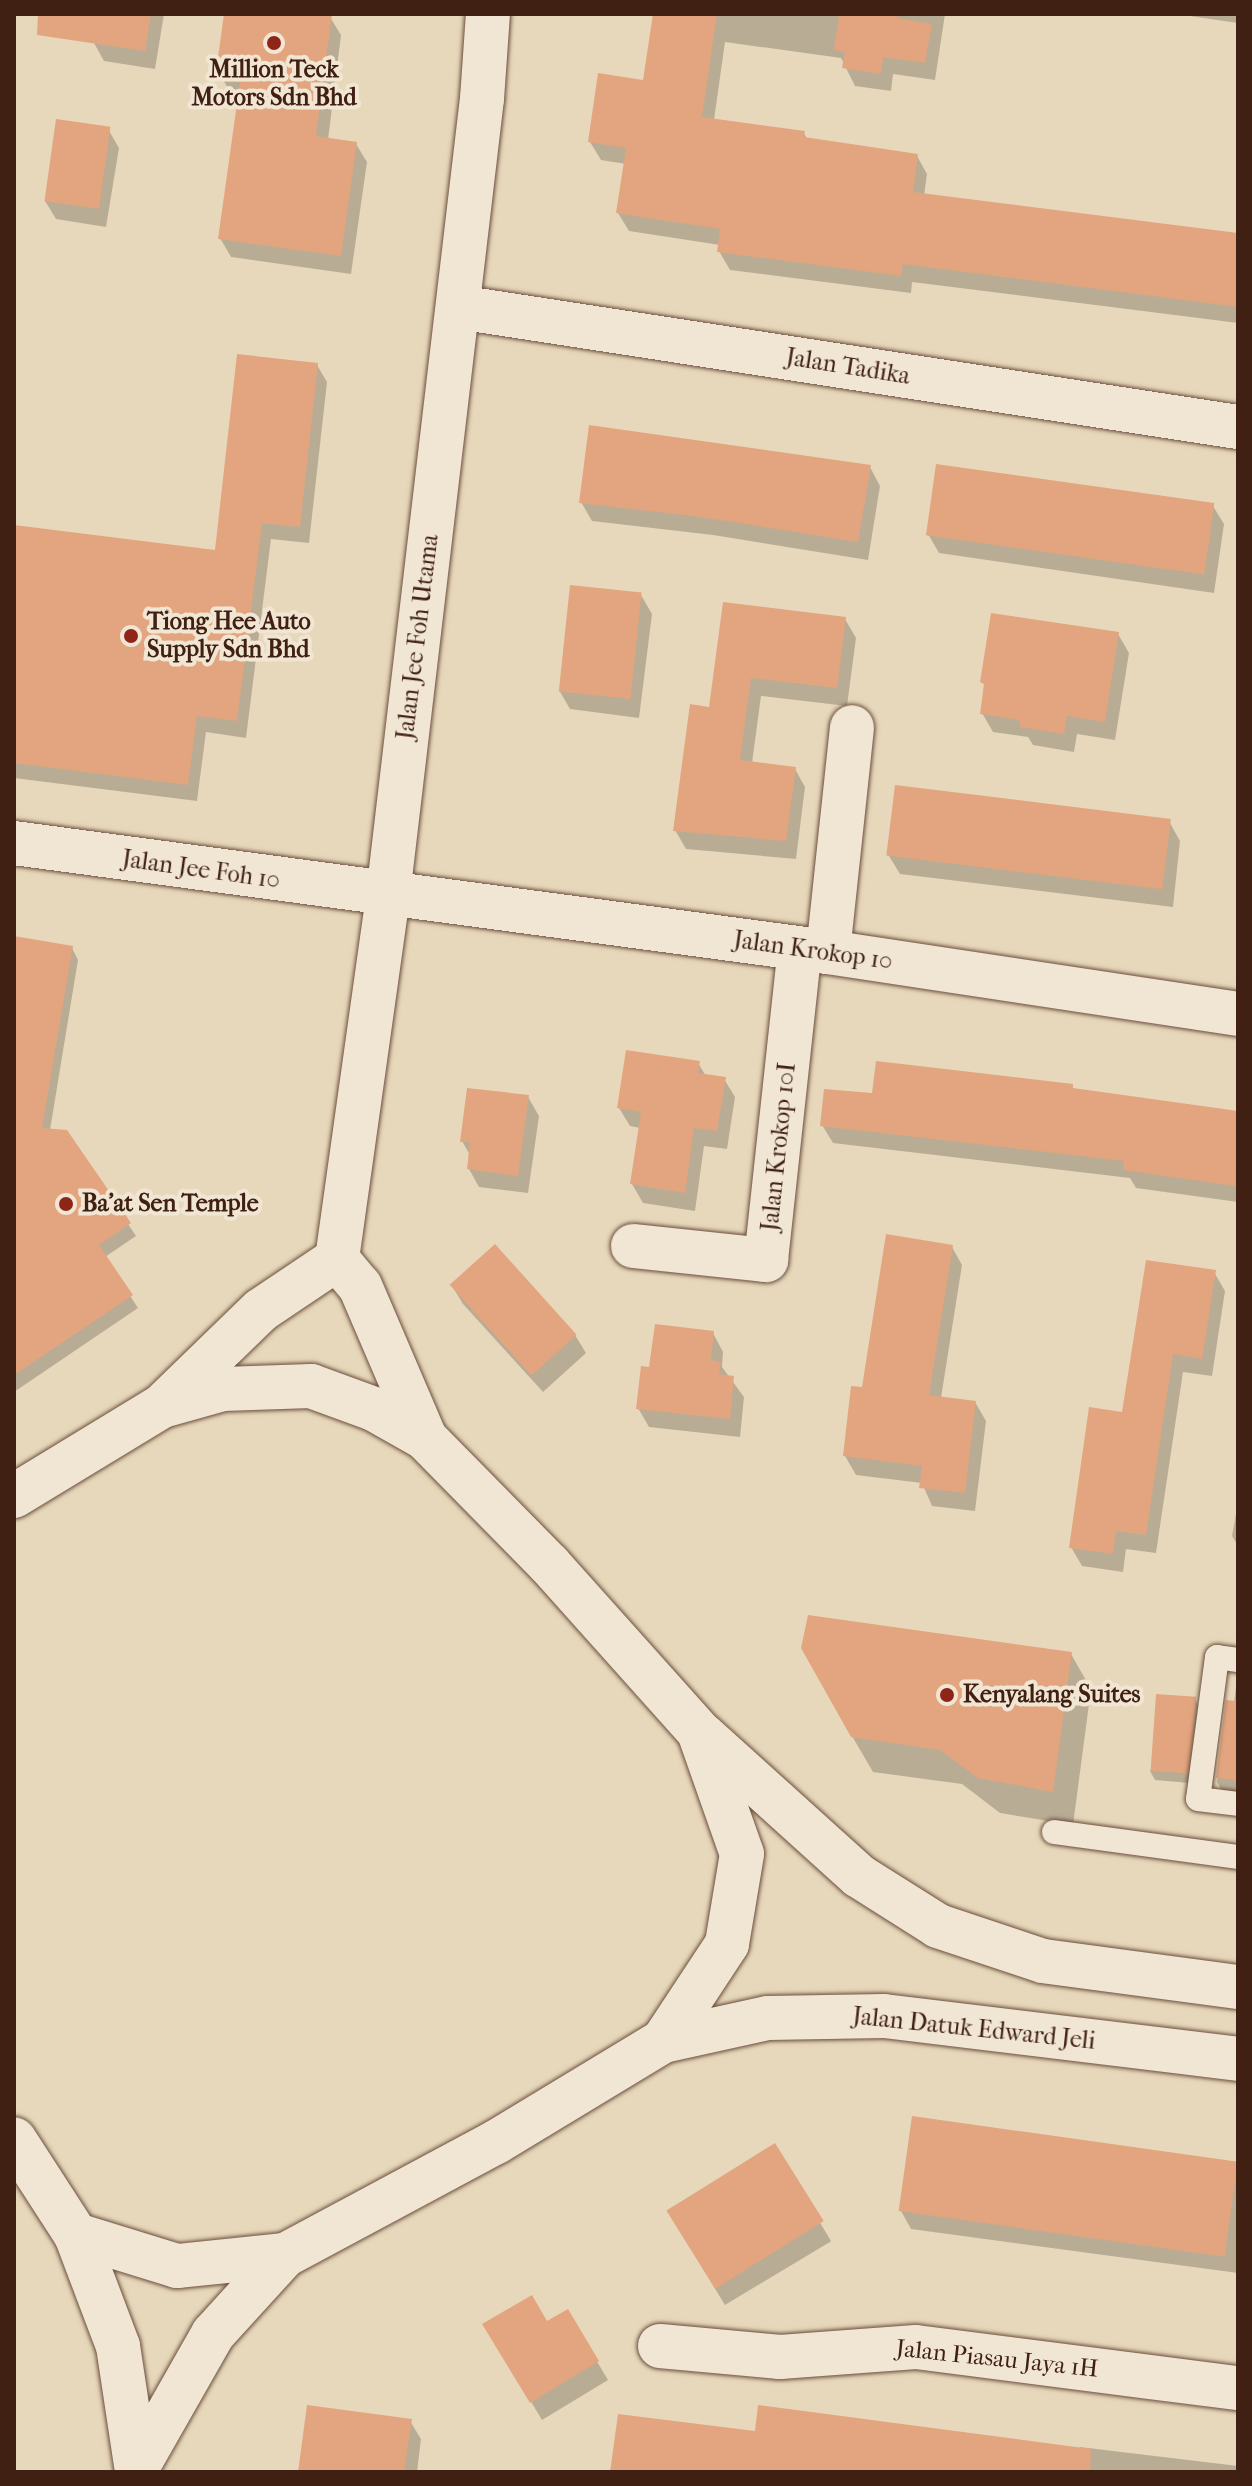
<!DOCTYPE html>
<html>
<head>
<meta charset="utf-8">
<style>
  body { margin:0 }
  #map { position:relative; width:1252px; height:2486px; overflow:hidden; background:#e8d8bb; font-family:"IM FELL French Canon",serif }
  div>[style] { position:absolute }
  .shadow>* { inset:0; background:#0003; transform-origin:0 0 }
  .building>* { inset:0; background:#e2a57f; transform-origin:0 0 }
  .roads { filter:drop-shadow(0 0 2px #6a4e3d) drop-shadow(0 0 2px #6a4e3d) }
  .lane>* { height:24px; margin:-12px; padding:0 12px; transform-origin:12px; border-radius:12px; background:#f0e6d3 }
  .street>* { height:44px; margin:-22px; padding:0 22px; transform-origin:22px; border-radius:22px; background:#f0e6d3 }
  .secondary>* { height:44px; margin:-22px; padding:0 22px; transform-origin:22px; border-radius:22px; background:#f0e6d3 }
  .dots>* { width:22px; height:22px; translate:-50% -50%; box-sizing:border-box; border:4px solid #f0e6d3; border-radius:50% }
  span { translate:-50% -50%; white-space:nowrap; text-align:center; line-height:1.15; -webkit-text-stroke:8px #f0e6d3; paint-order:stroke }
  .poi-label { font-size:24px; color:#402013; font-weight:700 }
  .left { translate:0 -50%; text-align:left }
  .street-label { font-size:24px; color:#402013 }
  .frame { position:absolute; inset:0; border:16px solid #402013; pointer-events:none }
</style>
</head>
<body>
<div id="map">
  <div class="shadow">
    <div style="clip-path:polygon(98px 14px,164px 14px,155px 69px,104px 61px,94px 43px)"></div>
    <div style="clip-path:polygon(226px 14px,330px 17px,341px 35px,328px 140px,356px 144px,367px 162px,351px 274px,231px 257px,220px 238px,241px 92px,229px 90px,218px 71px)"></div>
    <div style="clip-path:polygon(655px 14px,945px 14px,935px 80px,893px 74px,891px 91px,855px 86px,841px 58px,725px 42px,714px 120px,803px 132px,808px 140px,917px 156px,927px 174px,924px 196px,1238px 235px,1238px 323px,912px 282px,911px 293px,730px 270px,719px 251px,720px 245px,629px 231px,618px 213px,626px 164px,601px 160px,590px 142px,644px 82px)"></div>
    <div style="clip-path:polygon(1189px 14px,1238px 14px,1238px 23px,1190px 16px)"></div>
    <div style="clip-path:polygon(108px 129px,119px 148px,106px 227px,56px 219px,45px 201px)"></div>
    <div style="clip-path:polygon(317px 365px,327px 382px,309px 543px,271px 539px,246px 738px,206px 732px,197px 801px,14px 778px,14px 527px,217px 553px)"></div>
    <div style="clip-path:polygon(870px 467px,880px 486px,868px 560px,713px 535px,592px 521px,581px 502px)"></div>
    <div style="clip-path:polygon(1213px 506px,1224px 524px,1214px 593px,939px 553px,928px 534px)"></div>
    <div style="clip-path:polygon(641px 595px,652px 614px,639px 718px,570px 709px,559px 690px)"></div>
    <div style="clip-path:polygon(725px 605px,845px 619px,856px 638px,847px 706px,761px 696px,752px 763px,795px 769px,805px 787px,796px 859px,686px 849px,675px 830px,711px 709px)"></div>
    <div style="clip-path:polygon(1118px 634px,1129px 653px,1115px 740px,1077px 734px,1074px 752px,1033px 745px,1028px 737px,993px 732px,982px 713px,986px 687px,983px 682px)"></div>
    <div style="clip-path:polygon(1170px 823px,1180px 841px,1173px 907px,900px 874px,889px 856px)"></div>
    <div style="clip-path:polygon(14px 938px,72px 948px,78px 960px,50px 1130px,66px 1132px,136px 1236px,105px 1257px,138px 1308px,14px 1392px)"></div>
    <div style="clip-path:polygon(698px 1063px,706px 1076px,724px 1079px,735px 1097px,727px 1149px,704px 1146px,695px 1211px,643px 1203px,632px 1184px,640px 1128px,630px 1126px,619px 1108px)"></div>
    <div style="clip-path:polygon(1072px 1086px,1075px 1091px,1238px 1113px,1238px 1202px,1136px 1188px,1130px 1178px,833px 1143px,822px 1125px,874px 1095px)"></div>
    <div style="clip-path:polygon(528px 1097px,539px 1116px,528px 1193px,479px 1187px,469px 1169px,470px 1155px,462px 1141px)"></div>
    <div style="clip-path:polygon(952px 1247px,962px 1265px,941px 1398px,975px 1402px,986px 1421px,975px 1511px,932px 1506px,922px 1483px,856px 1475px,845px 1456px,864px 1389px)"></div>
    <div style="clip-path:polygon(1214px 1272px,1225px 1291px,1212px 1376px,1183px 1372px,1156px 1553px,1126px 1549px,1123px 1572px,1082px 1566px,1071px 1547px,1124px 1414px)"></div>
    <div style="clip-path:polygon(452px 1286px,575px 1335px,586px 1353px,543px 1392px,463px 1304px)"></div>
    <div style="clip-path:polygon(713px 1333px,723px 1352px,722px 1367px,744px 1397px,740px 1437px,649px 1427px,638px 1408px,651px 1369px)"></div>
    <div style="clip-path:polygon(1238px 1503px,1238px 1546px,1232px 1536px)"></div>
    <div style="clip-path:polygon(1071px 1654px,1091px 1689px,1073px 1825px,1000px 1813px,962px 1784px,873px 1772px,852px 1736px)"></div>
    <div style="clip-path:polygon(1236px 1687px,1238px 1687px,1238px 1802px,1228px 1801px,1217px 1782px,1228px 1702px,1234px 1703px)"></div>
    <div style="clip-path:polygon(1195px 1699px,1200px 1708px,1190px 1783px,1155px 1780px,1150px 1771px)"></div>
    <div style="left:774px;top:2146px;width:111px;height:124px;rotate:59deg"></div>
    <div style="clip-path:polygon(1238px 2162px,1238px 2273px,911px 2229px,901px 2211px)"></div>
    <div style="clip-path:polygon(567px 2311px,608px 2380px,542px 2420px,485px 2325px,546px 2323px)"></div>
    <div style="clip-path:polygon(410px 2421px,421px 2439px,417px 2472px,300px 2472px)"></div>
    <div style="clip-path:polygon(756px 2433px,1080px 2450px,1080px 2447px,1238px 2466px,1238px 2472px,612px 2472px)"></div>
  </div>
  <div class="building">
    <div style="clip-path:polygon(38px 14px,151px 14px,145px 51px,37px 35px)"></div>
    <div style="clip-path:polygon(224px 14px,332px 14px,316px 136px,357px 142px,341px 256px,218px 239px,241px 75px,216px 72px)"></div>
    <div style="clip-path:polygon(653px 14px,717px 14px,702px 117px,805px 131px,804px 137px,918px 154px,913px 192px,1238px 233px,1238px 307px,903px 264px,901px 276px,717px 252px,720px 229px,616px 213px,626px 148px,588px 142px,598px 73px,643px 80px)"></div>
    <div style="clip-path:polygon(839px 14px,898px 14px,897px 18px,932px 24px,925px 63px,883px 57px,881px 74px,842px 68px,845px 52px,834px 50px)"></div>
    <div style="left:56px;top:119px;width:55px;height:83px;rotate:8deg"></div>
    <div style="clip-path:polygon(237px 354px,318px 363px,300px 527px,262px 523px,237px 721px,197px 716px,188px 785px,14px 763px,14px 525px,215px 550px)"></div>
    <div style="clip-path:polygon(589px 425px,871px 465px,858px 542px,701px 517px,579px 503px)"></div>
    <div style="left:936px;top:464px;width:281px;height:72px;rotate:8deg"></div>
    <div style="left:570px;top:585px;width:72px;height:107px;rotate:6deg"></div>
    <div style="clip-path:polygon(723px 602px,846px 617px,837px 688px,751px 678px,740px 760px,796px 767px,786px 841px,673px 831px,690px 704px,709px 707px)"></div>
    <div style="clip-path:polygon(991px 613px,1119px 632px,1105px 722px,1067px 716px,1064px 734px,1020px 727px,1020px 720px,980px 714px,984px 684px,980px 682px)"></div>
    <div style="left:895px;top:785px;width:278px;height:71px;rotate:7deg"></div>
    <div style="clip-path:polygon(14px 936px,73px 946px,42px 1128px,67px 1130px,131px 1223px,99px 1245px,133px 1295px,14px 1375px)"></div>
    <div style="clip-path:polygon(626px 1050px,700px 1061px,698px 1073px,726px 1077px,717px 1131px,694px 1128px,685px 1193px,630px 1184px,641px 1112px,617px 1108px)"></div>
    <div style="clip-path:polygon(876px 1061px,1073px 1084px,1073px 1088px,1238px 1111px,1235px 1186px,1123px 1170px,1124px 1161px,820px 1126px,824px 1089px,872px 1093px)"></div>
    <div style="clip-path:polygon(467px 1088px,529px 1095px,518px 1176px,467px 1169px,470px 1142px,460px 1142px)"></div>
    <div style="clip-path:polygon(886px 1234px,953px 1245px,929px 1395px,976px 1401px,965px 1493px,919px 1488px,922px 1466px,843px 1456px,851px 1386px,862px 1387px)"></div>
    <div style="left:495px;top:1244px;width:122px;height:61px;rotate:48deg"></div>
    <div style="clip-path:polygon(1146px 1260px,1216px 1270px,1202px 1359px,1173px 1354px,1146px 1535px,1116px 1531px,1113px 1554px,1069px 1548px,1089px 1407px,1122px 1412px)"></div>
    <div style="clip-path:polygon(655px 1324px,714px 1331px,711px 1360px,721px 1362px,719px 1374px,734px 1376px,730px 1419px,636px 1409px,641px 1366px,649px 1367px)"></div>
    <div style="clip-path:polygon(808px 1615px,1072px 1652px,1053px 1792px,978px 1778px,940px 1750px,851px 1737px,801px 1648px)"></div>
    <div style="left:1156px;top:1694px;width:40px;height:77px;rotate:4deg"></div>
    <div style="clip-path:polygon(1226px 1700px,1238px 1701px,1238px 1780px,1216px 1778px)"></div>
    <div style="left:912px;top:2116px;width:329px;height:96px;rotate:8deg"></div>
    <div style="left:775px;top:2143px;width:92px;height:128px;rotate:58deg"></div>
    <div style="clip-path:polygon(532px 2295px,547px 2321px,568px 2309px,599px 2361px,530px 2403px,482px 2324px)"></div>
    <div style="clip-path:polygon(307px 2405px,412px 2419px,404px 2472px,298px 2472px)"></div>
    <div style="clip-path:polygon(758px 2405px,1091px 2449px,1090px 2472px,610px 2472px,618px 2414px,755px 2431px)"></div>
  </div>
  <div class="roads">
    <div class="lane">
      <div style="left:1238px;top:1660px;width:21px;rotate:-172deg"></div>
      <div style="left:1217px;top:1657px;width:143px;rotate:97.6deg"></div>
      <div style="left:1198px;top:1799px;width:40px;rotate:7.1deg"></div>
      <div style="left:1054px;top:1832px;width:186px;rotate:7.7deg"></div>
    </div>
    <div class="street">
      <div style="left:458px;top:307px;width:789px;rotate:8.75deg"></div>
      <div style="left:14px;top:843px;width:821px;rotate:7.63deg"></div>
      <div style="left:828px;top:952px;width:415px;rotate:8.6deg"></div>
      <div style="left:828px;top:952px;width:226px;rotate:-83.9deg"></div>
      <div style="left:633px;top:1246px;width:134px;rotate:6deg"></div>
      <div style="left:766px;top:1260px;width:313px;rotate:-83.8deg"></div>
      <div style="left:76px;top:2235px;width:119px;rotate:69.3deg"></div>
      <div style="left:118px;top:2346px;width:127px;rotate:81.4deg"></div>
      <div style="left:660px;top:2346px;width:121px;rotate:5.2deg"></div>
      <div style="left:780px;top:2357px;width:136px;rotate:-4.2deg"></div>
      <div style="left:916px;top:2347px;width:325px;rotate:7.3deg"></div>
      <div style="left:138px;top:2466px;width:152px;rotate:-60.4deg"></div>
      <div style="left:213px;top:2334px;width:107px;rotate:-47.7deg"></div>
    </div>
    <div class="secondary">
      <div style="left:337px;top:1259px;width:368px;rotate:-82deg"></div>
      <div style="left:388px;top:895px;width:802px;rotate:-83.27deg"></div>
      <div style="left:482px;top:99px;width:85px;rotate:-86deg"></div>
      <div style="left:337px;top:1259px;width:35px;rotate:50deg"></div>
      <div style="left:360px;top:1286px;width:165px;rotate:66.8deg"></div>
      <div style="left:166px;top:1402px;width:132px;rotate:-44.1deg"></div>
      <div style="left:261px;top:1310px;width:92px;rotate:-33.9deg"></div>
      <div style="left:14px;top:1496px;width:173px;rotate:-31.3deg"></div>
      <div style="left:162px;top:1406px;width:63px;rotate:-15.6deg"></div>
      <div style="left:223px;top:1389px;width:88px;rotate:-2deg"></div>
      <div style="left:311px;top:1386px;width:67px;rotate:20.1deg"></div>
      <div style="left:374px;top:1409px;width:59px;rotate:29.6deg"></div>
      <div style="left:425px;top:1438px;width:177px;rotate:45.5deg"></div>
      <div style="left:549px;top:1564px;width:225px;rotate:48.2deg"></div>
      <div style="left:699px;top:1732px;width:129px;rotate:70.6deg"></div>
      <div style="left:742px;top:1854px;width:91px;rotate:99.5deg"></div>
      <div style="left:727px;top:1944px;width:116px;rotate:123.4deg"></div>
      <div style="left:663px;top:2041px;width:195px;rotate:148.8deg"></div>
      <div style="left:496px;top:2142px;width:239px;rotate:151.8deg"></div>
      <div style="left:285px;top:2255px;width:109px;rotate:174.2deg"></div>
      <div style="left:177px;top:2266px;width:106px;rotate:-162.9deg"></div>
      <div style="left:76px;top:2235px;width:114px;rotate:-122.9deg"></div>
      <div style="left:704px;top:1736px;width:209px;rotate:42.1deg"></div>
      <div style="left:859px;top:1876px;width:93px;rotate:32.3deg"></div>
      <div style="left:938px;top:1926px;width:111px;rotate:18.4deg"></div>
      <div style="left:1043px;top:1961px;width:197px;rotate:7.6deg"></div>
      <div style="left:663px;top:2041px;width:107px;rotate:-12.4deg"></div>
      <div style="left:768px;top:2018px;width:116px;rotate:-1deg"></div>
      <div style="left:884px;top:2016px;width:357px;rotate:6.9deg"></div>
    </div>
  </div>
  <div class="dots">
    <div style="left:274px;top:43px;background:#8f2418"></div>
    <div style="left:131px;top:636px;background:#8f2418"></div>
    <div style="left:66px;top:1204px;background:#8f2418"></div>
    <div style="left:947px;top:1695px;background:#8f2418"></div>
  </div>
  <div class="poi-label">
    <span style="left:274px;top:84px">Million Teck<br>Motors Sdn Bhd</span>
    <span class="left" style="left:147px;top:636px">Tiong Hee Auto<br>Supply Sdn Bhd</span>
    <span class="left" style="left:82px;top:1204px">Ba'at Sen Temple</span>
    <span class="left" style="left:963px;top:1695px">Kenyalang Suites</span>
  </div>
  <div class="street-label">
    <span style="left:848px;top:367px;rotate:9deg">Jalan Tadika</span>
    <span style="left:418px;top:637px;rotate:-83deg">Jalan Jee Foh Utama</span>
    <span style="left:201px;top:870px;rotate:8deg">Jalan Jee Foh 10</span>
    <span style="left:813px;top:951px;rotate:8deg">Jalan Krokop 10</span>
    <span style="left:779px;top:1147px;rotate:-84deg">Jalan Krokop 10I</span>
    <span style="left:974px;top:2029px;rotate:6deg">Jalan Datuk Edward Jeli</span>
    <span style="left:997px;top:2359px;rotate:6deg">Jalan Piasau Jaya 1H</span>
  </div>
  <div class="frame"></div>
</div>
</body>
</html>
